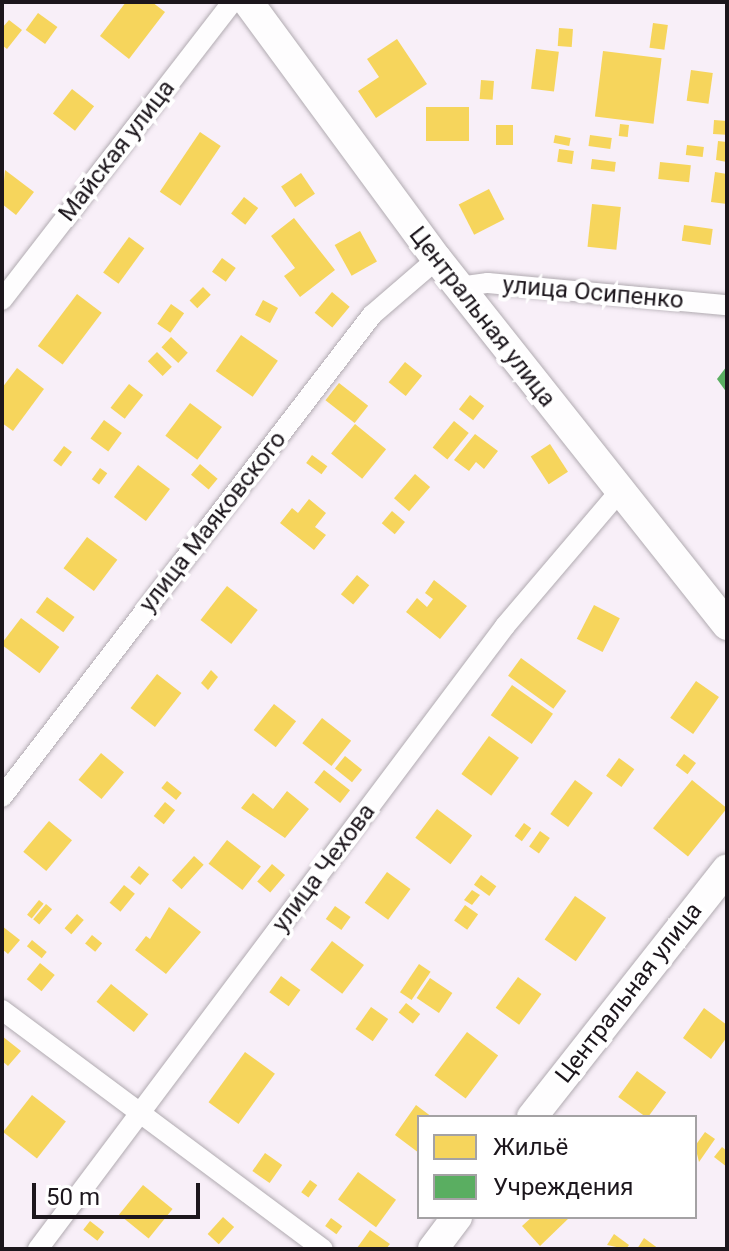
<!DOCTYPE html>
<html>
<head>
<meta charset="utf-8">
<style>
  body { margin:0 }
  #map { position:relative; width:729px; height:1251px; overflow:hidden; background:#f8eff8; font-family:Roboto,sans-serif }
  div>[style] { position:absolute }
  .homes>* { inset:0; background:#f6d55c; transform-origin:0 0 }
  .public>* { inset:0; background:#5aae61 }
  .roads { filter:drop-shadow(0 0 2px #b1abb1) drop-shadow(0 0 2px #b1abb1) }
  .street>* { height:20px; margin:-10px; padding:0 10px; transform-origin:10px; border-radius:10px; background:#fefdfe }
  .secondary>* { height:30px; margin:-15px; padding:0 15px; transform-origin:15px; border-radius:15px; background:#fefdfe }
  span { translate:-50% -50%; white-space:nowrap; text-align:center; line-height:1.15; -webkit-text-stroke:8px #fff; paint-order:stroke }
  .street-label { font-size:24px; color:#1c161c }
  .frame { position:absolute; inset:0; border:4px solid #1c161c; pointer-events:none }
  .legend { position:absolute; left:417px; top:1115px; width:280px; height:104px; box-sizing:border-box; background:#fff; border:2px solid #a4a2a4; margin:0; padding:10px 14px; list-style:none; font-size:24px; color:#1c161c }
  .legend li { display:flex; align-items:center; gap:16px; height:40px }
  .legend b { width:40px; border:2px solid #a4a2a4 }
  .scale { position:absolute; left:32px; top:1183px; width:168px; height:36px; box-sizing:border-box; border:4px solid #1c161c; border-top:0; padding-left:10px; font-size:24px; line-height:28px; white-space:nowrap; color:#1c161c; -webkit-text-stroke:6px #fff; paint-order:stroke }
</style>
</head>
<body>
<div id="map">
  <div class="homes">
    <div style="clip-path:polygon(126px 2px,152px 2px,165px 12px,129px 59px,100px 36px)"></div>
    <div style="left:38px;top:13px;width:24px;height:21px;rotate:36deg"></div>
    <div style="clip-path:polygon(9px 20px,22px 30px,7px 49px,2px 45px,2px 28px)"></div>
    <div style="left:653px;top:23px;width:15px;height:25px;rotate:8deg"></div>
    <div style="left:559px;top:28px;width:14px;height:18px;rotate:4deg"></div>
    <div style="clip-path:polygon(397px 39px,427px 84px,376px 118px,358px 91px,379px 77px,367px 59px)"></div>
    <div style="left:536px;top:49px;width:23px;height:40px;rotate:7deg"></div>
    <div style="left:603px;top:51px;width:59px;height:66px;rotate:7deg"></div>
    <div style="left:691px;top:70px;width:22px;height:31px;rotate:8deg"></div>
    <div style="left:481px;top:80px;width:13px;height:19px;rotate:4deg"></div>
    <div style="left:72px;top:89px;width:28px;height:31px;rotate:38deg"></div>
    <div style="left:426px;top:107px;width:43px;height:34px"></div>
    <div style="left:714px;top:120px;width:13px;height:14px;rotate:4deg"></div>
    <div style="left:620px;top:124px;width:9px;height:12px;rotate:6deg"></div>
    <div style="left:496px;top:125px;width:17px;height:20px"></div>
    <div style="left:200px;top:132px;width:25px;height:72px;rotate:34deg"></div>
    <div style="left:555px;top:135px;width:16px;height:8px;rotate:11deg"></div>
    <div style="left:590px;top:135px;width:22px;height:11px;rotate:8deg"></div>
    <div style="clip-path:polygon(718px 141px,727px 142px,727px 162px,716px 160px)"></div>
    <div style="left:687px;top:145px;width:17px;height:10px;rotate:7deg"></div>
    <div style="left:559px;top:149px;width:15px;height:13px;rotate:8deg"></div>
    <div style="left:592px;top:159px;width:24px;height:10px;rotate:7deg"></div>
    <div style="left:660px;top:162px;width:31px;height:17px;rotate:6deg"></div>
    <div style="clip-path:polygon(5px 170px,34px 192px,16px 215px,2px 204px)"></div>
    <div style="clip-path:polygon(715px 172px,727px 174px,727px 204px,711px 202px)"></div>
    <div style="left:301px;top:173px;width:25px;height:24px;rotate:56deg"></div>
    <div style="left:489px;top:189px;width:34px;height:34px;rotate:63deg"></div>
    <div style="left:244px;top:197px;width:18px;height:21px;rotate:38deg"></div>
    <div style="left:592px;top:204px;width:29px;height:43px;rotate:6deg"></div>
    <div style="clip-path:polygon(294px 218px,335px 270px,300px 297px,284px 276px,295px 268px,271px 236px)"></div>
    <div style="left:684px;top:225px;width:29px;height:16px;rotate:8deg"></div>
    <div style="left:360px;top:231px;width:35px;height:29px;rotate:61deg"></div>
    <div style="left:129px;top:237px;width:19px;height:44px;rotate:36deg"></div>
    <div style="left:222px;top:258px;width:17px;height:17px;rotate:36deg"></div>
    <div style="left:203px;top:287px;width:11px;height:19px;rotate:45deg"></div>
    <div style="left:332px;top:292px;width:23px;height:27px;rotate:40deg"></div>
    <div style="left:77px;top:294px;width:31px;height:65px;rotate:37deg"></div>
    <div style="left:263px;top:300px;width:17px;height:17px;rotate:28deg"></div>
    <div style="left:171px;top:304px;width:16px;height:24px;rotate:35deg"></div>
    <div style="left:241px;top:335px;width:45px;height:44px;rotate:35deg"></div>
    <div style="left:171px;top:337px;width:23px;height:14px;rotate:43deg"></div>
    <div style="left:157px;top:352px;width:21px;height:13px;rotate:45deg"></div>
    <div style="left:405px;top:362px;width:22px;height:26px;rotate:39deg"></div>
    <div style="clip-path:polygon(17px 368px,44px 389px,13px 431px,2px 423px,2px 388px)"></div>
    <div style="left:339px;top:383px;width:37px;height:22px;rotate:38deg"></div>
    <div style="left:129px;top:384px;width:18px;height:30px;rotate:38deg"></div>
    <div style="left:470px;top:395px;width:18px;height:18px;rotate:38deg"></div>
    <div style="left:190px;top:403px;width:40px;height:41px;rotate:37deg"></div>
    <div style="left:104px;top:420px;width:22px;height:23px;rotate:36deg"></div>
    <div style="left:454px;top:421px;width:19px;height:34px;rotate:39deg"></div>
    <div style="left:355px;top:424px;width:40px;height:38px;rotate:39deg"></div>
    <div style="clip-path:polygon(475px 434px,498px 451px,484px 469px,476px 462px,469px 471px,454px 460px)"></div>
    <div style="left:550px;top:444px;width:33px;height:23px;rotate:57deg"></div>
    <div style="left:64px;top:446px;width:10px;height:18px;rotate:37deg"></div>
    <div style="left:312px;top:455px;width:19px;height:10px;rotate:36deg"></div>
    <div style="left:200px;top:464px;width:23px;height:14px;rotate:40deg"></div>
    <div style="left:138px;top:465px;width:40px;height:40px;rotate:37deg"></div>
    <div style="left:100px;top:468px;width:9px;height:14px;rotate:36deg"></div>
    <div style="left:415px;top:474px;width:20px;height:32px;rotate:41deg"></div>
    <div style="clip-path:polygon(309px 499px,326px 513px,315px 527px,326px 535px,314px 550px,280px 523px,292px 508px,298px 513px)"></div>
    <div style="left:392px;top:511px;width:17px;height:16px;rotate:40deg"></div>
    <div style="left:87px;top:537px;width:38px;height:39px;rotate:37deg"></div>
    <div style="left:357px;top:575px;width:16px;height:25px;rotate:40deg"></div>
    <div style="clip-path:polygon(434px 580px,467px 606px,440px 639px,406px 612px,417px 598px,427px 607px,433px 599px,425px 593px)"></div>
    <div style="left:227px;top:586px;width:39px;height:43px;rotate:38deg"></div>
    <div style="left:47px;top:597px;width:34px;height:19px;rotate:36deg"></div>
    <div style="left:594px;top:605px;width:29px;height:38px;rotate:27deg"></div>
    <div style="left:21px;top:618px;width:48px;height:33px;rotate:37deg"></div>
    <div style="left:521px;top:658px;width:56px;height:22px;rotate:36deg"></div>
    <div style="clip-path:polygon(211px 670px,218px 677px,208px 690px,201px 683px)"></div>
    <div style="left:157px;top:674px;width:31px;height:43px;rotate:38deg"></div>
    <div style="left:696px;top:681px;width:28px;height:45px;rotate:35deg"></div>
    <div style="left:512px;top:685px;width:50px;height:37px;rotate:35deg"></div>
    <div style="left:274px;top:704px;width:28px;height:33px;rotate:38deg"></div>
    <div style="left:322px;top:718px;width:37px;height:32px;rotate:38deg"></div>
    <div style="left:489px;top:736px;width:37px;height:47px;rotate:36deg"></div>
    <div style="left:101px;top:753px;width:30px;height:35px;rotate:40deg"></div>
    <div style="left:684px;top:754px;width:15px;height:14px;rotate:37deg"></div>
    <div style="left:345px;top:756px;width:22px;height:16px;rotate:39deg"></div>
    <div style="left:619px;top:758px;width:19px;height:22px;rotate:36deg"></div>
    <div style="left:324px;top:770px;width:33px;height:16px;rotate:38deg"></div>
    <div style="left:575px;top:780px;width:22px;height:42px;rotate:36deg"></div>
    <div style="left:692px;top:780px;width:45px;height:62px;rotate:39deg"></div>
    <div style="left:167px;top:781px;width:19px;height:9px;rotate:39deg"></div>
    <div style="clip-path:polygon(287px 791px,309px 809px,285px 838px,241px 808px,253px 793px,273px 809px)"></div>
    <div style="left:165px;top:802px;width:13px;height:18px;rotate:39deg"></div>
    <div style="left:437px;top:809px;width:44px;height:36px;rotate:37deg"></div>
    <div style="left:49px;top:821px;width:30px;height:40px;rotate:40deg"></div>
    <div style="left:524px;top:823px;width:9px;height:16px;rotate:36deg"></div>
    <div style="left:540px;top:831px;width:12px;height:19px;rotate:35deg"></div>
    <div style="left:227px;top:840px;width:43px;height:30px;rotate:38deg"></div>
    <div style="left:194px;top:856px;width:13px;height:33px;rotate:42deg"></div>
    <div style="left:272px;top:864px;width:17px;height:23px;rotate:40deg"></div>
    <div style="left:139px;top:866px;width:13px;height:14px;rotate:39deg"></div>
    <div style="left:387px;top:872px;width:29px;height:38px;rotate:36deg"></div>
    <div style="left:481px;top:875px;width:19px;height:12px;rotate:36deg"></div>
    <div style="left:124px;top:885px;width:14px;height:23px;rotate:39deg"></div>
    <div style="clip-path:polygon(472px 890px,480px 895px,472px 905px,464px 900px)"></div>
    <div style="left:575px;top:896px;width:38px;height:53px;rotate:35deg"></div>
    <div style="left:39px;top:900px;width:6px;height:19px;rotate:39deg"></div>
    <div style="left:46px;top:904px;width:8px;height:20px;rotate:40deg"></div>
    <div style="left:465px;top:905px;width:16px;height:19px;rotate:35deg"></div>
    <div style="left:335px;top:906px;width:19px;height:16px;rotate:35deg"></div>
    <div style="clip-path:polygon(169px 907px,201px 932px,166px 974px,135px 950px,146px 936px,150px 939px)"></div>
    <div style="left:77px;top:914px;width:9px;height:19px;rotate:41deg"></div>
    <div style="clip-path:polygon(2px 926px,20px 940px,8px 954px,2px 949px)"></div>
    <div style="left:92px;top:935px;width:13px;height:11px;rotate:39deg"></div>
    <div style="left:32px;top:940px;width:19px;height:8px;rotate:39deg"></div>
    <div style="left:332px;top:941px;width:40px;height:36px;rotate:37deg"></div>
    <div style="left:40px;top:963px;width:19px;height:21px;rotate:39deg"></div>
    <div style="left:419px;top:964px;width:14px;height:34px;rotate:34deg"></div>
    <div style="left:281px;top:976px;width:24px;height:20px;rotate:36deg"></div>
    <div style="left:518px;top:977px;width:29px;height:38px;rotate:36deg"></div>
    <div style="left:430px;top:978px;width:27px;height:24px;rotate:34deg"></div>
    <div style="left:111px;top:984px;width:48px;height:23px;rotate:39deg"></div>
    <div style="left:406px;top:1003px;width:18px;height:12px;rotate:38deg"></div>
    <div style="left:371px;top:1007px;width:21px;height:27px;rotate:35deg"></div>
    <div style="clip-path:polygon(704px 1008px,727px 1025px,727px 1037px,711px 1059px,683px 1038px)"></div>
    <div style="left:467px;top:1032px;width:39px;height:54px;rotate:37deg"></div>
    <div style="clip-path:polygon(2px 1036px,21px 1051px,8px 1066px,2px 1061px)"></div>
    <div style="left:245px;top:1052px;width:37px;height:62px;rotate:36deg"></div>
    <div style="left:637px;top:1071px;width:36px;height:32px;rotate:36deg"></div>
    <div style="left:32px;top:1095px;width:43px;height:47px;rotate:38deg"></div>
    <div style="clip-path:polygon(416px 1105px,432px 1117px,419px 1117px,419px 1153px,395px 1135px)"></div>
    <div style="clip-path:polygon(705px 1132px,715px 1139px,699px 1162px,695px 1146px)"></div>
    <div style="clip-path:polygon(722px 1147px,727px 1151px,727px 1167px,714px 1157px)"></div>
    <div style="left:265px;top:1153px;width:21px;height:22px;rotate:35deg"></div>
    <div style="left:358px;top:1172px;width:47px;height:34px;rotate:36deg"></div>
    <div style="left:310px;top:1180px;width:9px;height:15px;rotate:36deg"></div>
    <div style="left:143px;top:1185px;width:38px;height:38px;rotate:39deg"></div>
    <div style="left:223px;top:1217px;width:15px;height:23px;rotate:42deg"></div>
    <div style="clip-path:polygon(532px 1217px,570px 1217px,540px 1246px,522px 1226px)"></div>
    <div style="left:331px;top:1218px;width:14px;height:10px;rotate:36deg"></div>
    <div style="left:90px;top:1221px;width:18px;height:11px;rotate:38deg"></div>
    <div style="clip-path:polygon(370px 1230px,390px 1244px,386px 1249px,357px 1248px)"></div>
    <div style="clip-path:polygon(614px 1234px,629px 1245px,626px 1249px,607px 1245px)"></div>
    <div style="clip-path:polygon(644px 1238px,659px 1249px,637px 1249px)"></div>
  </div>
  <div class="public">
    <div style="clip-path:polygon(727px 366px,727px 393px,717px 379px)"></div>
  </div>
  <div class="roads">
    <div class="street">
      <div style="left:459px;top:287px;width:29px;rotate:-8deg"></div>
      <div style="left:488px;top:283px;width:240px;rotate:5.3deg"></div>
      <div style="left:2px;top:300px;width:376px;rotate:-52.3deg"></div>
      <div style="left:2px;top:797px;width:608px;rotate:-52.49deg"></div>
      <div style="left:372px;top:315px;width:86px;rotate:-40.7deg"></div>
      <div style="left:2px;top:1010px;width:400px;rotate:36.7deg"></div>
      <div style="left:38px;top:1249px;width:779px;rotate:-53.14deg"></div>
      <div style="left:505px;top:626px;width:175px;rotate:-49.6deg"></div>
    </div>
    <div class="secondary">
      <div style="left:248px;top:2px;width:319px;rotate:53.7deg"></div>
      <div style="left:437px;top:259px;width:467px;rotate:51.6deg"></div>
      <div style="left:532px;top:1117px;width:315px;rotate:-51.8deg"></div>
      <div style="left:433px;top:1249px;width:40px;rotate:-53deg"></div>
    </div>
  </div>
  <div class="street-label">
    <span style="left:117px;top:151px;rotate:-52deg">Майская улица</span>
    <span style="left:593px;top:293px;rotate:5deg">улица Осипенко</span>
    <span style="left:482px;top:317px;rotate:52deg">Центральная улица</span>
    <span style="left:213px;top:522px;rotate:-52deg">улица Маяковского</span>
    <span style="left:324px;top:868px;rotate:-53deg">улица Чехова</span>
    <span style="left:629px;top:993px;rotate:-52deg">Центральная улица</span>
  </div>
  <div class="frame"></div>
  <ul class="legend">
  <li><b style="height:22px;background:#f6d55c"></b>Жильё</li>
  <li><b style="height:22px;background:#5aae61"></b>Учреждения</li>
  </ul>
  <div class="scale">50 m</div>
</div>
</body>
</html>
